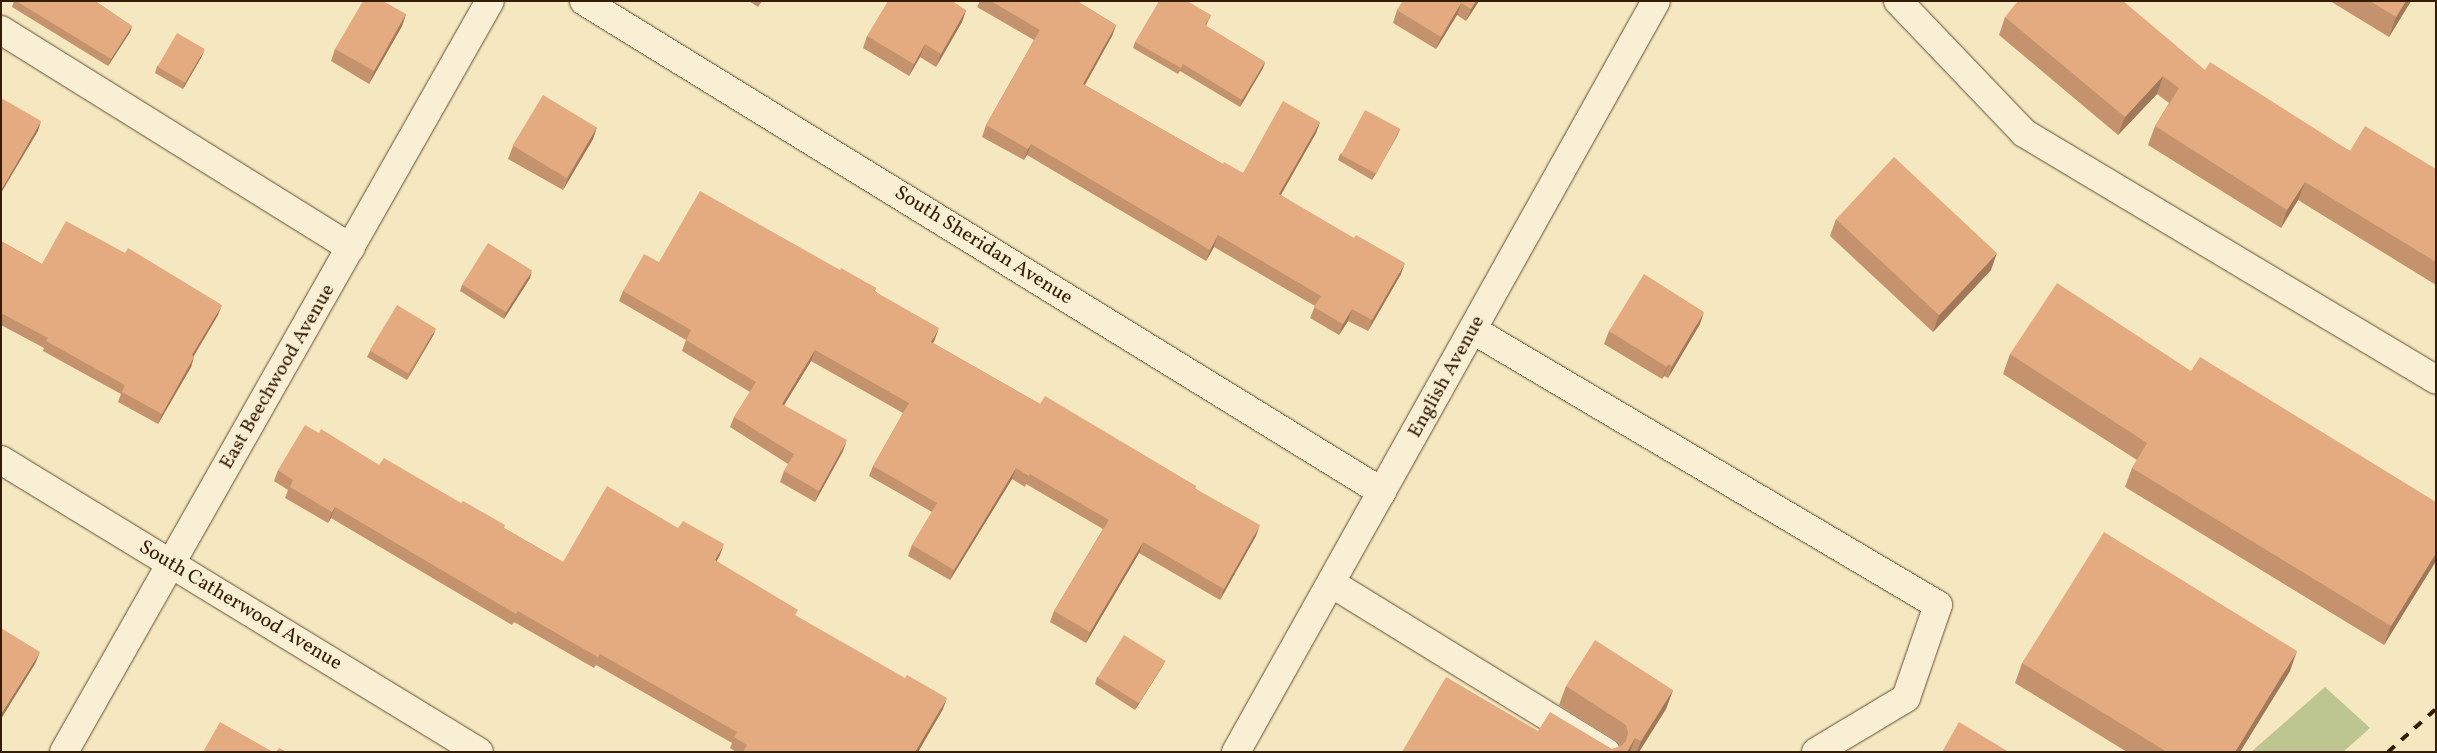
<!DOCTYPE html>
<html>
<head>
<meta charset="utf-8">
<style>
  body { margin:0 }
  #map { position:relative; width:2437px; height:753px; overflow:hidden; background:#f5e7bf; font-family:Vollkorn,serif }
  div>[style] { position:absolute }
  .green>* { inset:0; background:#bdc591 }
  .roads { filter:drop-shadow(0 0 1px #654f33) drop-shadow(0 0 1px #654f33) }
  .minor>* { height:28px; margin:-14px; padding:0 14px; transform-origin:14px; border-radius:14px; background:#f8efd5 }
  .rail>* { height:4px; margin-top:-2px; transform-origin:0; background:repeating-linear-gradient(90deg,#351c04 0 9px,transparent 0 18px) }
  .wall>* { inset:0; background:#c4936e }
  .shaded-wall>* { inset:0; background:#a0785a }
  .building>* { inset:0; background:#e4ab80; transform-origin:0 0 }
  span { translate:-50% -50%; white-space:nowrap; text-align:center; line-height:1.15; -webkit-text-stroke:4px #f8efd5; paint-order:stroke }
  .street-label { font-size:20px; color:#351c04 }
  .frame { position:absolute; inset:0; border:2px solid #351c04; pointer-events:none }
</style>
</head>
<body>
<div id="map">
  <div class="green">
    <div style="clip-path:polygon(2325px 687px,2370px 728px,2343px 752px,2251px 752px)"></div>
  </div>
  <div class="roads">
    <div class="minor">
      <div style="left:584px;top:1px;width:937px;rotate:31.6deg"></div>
      <div style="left:1898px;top:1px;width:182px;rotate:46.3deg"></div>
      <div style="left:2024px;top:133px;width:480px;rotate:30.9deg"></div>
      <div style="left:1px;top:30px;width:412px;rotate:31.9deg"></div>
      <div style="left:1473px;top:330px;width:540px;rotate:30.6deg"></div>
      <div style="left:1938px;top:605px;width:98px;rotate:109deg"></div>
      <div style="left:1906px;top:698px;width:105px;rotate:149deg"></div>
      <div style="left:1px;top:460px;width:560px;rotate:31.42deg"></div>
      <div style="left:1331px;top:583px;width:323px;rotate:31.6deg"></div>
      <div style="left:64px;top:752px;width:863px;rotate:-60.44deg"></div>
      <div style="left:1236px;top:752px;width:860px;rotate:-60.78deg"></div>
    </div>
  </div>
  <div class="rail">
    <div style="left:2388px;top:752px;width:64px;rotate:-41.9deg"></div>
  </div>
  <div class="wall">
    <div style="clip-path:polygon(14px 1px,95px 1px,132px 26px,130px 32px,108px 66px,12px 7px)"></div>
    <div style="clip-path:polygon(749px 1px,762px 1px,758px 7px)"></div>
    <div style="clip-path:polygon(980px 1px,1077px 1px,1116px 25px,1112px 36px,1085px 85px,1223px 164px,1243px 173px,1320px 122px,1316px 133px,1281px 195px,1401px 274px,1368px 331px,1348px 321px,1339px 335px,1310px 318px,1315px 306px,1214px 247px,1206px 261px,1027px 155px,1024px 160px,982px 137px,986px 125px,1034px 40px,977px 7px)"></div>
    <div style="clip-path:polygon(1403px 1px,1479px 1px,1466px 21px,1457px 15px,1436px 49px,1393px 23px,1397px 10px)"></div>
    <div style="clip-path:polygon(2330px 1px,2411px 1px,2389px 37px)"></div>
    <div style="clip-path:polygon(966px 10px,962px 22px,936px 67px,920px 57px,909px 76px,863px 48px,867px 36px)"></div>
    <div style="clip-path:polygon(406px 14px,402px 26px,369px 84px,331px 61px,335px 49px)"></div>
    <div style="clip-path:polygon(1211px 15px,1206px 26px,1265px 62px,1263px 68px,1240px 107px,1180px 71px,1178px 74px,1133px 48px,1135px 42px)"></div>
    <div style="clip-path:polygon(2005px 17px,2205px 70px,2350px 151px,2436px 169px,2436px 285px,2298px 200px,2281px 228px,2148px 145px,2155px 126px,2169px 103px,2157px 94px,2118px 135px,1999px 35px)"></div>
    <div style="clip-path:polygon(202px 56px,183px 89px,155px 73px,157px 66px)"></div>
    <div style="clip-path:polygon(597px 127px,593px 139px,563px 190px,508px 159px,513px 146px)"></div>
    <div style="clip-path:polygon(1400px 129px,1397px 136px,1372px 180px,1338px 160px,1340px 154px)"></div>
    <div style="clip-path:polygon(1836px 219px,1991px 270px,1933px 332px,1830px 236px)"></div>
    <div style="clip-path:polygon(1px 241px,42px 264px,218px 315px,194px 356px,191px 367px,158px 424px,118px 402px,121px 394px,43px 351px,44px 348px,1px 325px)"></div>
    <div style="clip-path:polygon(659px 262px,840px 270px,876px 288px,875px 291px,935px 339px,933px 343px,1040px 404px,1196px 486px,1195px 488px,1256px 536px,1220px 600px,1139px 553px,1086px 643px,1050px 622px,1054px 611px,1103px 529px,1026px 484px,1025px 487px,1012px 479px,950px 580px,908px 556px,912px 545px,932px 512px,869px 476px,873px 466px,903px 413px,811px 361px,784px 405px,843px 451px,815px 502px,780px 482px,784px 471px,788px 464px,730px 427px,734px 417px,750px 392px,682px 351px,686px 340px,619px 301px,623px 291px)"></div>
    <div style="clip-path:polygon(530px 278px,504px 319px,460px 291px,462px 285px)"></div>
    <div style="clip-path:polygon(1700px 324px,1668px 378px,1664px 376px,1662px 379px,1604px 344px,1609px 331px)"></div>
    <div style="clip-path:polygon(434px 334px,407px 380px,367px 357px,370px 351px)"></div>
    <div style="clip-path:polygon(2010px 354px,2191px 371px,2436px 561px,2384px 645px,2125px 487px,2132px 468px,2137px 460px,2003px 374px)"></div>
    <div style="clip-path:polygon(319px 433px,379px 465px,504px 528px,563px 562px,720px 555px,716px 561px,796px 616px,943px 709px,918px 752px,736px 752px,730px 748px,732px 743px,596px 665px,594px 668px,514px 622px,512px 625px,331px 518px,328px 523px,285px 498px,288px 490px,274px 481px,278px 470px)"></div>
    <div style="clip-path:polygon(1165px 661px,1162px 667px,1135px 710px,1095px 684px,1097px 677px)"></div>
    <div style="clip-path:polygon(2022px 663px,2290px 671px,2240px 752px,2127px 752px,2015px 683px)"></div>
    <div style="clip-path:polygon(1566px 686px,1673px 690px,1666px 709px,1639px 752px,1402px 752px,1612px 749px,1620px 747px,1619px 744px,1559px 705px)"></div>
  </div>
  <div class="shaded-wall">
    <div style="clip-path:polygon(1476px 1px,1479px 1px,1466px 21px,1471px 9px)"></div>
    <div style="clip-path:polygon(2406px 1px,2411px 1px,2389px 37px,2396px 17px)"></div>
    <div style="clip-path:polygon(1461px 3px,1457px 15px,1436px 49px,1441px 37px)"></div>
    <div style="clip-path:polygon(966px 10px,962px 22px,936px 67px,941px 54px)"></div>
    <div style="clip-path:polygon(406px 14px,402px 26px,369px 84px,374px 71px)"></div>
    <div style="clip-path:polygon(1116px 25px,1112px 36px,1079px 95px,1083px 84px)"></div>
    <div style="clip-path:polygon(132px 26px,130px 32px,108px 66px,111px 59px)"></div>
    <div style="clip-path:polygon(925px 44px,920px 57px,909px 76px,914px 64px)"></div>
    <div style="clip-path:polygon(205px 49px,202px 56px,183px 89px,185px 82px)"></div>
    <div style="clip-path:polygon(1265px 62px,1263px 68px,1240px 107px,1242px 100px)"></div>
    <div style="clip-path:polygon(2163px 76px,2157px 94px,2118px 135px,2125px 117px)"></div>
    <div style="clip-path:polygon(41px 121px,38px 131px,1px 193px,1px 190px)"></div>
    <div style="clip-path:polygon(1320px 122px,1316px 133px,1275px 205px,1279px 194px)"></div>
    <div style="clip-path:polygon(597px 127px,593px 139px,563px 190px,568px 178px)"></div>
    <div style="clip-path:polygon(1400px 129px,1397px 136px,1372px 180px,1375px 173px)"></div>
    <div style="clip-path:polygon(1031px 144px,1027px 155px,1024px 160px,1028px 149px)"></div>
    <div style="clip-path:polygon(2305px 182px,2298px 200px,2281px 228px,2287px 210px)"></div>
    <div style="clip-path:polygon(1218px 235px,1214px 247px,1206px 261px,1210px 250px)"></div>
    <div style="clip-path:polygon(1997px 253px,1991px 270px,1933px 332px,1939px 315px)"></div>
    <div style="clip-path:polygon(1405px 263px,1401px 274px,1368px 331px,1372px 320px)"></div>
    <div style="clip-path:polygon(532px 271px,530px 278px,504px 319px,506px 312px)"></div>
    <div style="clip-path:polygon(222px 305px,218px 315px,188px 365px,192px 355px)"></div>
    <div style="clip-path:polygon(1352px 309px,1348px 321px,1339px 335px,1343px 324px)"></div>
    <div style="clip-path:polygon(1704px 312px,1700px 324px,1668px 378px,1672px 366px)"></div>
    <div style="clip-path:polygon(436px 328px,434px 334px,407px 380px,410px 374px)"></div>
    <div style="clip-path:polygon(939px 328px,935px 339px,928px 352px,931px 342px)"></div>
    <div style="clip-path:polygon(815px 350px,811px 361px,778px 415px,782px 404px)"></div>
    <div style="clip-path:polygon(194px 357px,191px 367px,158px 424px,162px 414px)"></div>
    <div style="clip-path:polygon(1669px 364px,1664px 376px,1662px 379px,1667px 367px)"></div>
    <div style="clip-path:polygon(847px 440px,843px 451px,815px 502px,819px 491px)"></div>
    <div style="clip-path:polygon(1016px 468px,1012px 479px,950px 580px,954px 570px)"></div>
    <div style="clip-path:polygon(335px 507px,331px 518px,328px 523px,332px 512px)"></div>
    <div style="clip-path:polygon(1260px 525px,1256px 536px,1220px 600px,1224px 589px)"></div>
    <div style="clip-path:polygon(1143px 542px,1139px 553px,1086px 643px,1090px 632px)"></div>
    <div style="clip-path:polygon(724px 544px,720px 555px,711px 571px,715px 560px)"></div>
    <div style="clip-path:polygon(2436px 553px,2436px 561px,2384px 645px,2391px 626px)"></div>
    <div style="clip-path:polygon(2297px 651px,2290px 671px,2240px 752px,2235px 752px)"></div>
    <div style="clip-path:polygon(40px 652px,35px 664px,1px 719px,1px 714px)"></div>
    <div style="clip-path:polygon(1165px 661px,1162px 667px,1135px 710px,1138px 703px)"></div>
    <div style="clip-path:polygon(1673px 690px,1666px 709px,1639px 752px,1637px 752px,1641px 741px)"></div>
    <div style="clip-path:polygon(947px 698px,943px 709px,918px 752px,915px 752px)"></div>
    <div style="clip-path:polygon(1635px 738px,1630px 752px,1627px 752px)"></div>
  </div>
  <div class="building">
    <div style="clip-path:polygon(16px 1px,95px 1px,132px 26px,111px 59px)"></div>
    <div style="clip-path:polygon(363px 1px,383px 1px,406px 14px,374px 71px,335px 49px)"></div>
    <div style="clip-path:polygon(888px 1px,952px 1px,966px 10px,941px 54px,925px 44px,914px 64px,867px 36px)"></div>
    <div style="clip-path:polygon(991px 1px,1077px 1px,1116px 25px,1083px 84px,1223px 164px,1224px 162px,1243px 173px,1283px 101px,1320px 122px,1279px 194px,1354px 238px,1356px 235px,1405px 263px,1372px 320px,1352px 309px,1343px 324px,1314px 307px,1321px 296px,1218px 235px,1210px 250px,1031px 144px,1028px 149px,986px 125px,1040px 30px)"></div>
    <div style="clip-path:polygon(1159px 1px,1187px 1px,1211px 15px,1205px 25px,1265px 62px,1242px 100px,1183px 64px,1181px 68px,1135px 42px)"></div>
    <div style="clip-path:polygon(1403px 1px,1476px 1px,1471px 9px,1461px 3px,1441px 37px,1397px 10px)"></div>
    <div style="clip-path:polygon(2018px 1px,2123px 1px,2205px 70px,2210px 62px,2350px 151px,2365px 126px,2436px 169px,2436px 262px,2305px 182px,2287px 210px,2155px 126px,2179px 88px,2163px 76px,2125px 117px,2005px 17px)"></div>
    <div style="clip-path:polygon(2370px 1px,2406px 1px,2396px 17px)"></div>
    <div style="left:177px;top:33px;width:32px;height:39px;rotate:30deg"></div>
    <div style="left:543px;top:95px;width:63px;height:59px;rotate:31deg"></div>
    <div style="clip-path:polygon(3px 99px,41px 121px,1px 190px,1px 101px)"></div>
    <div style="left:1365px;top:110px;width:40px;height:51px;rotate:28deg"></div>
    <div style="left:1894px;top:157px;width:141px;height:85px;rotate:43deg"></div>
    <div style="clip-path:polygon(700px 191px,840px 270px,841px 268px,876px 288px,874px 291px,939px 328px,931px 342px,1040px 404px,1045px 396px,1196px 486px,1194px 488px,1260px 525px,1224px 589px,1143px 542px,1090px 632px,1054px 611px,1109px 520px,1030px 474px,1029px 476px,1016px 468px,954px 570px,912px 545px,937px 503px,873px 466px,909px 403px,815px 350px,782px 404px,847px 440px,819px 491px,784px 471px,794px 454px,734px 417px,756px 382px,686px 340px,691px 330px,623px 291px,644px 254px,659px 262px)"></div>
    <div style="clip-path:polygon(66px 221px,125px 253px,128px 248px,222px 305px,192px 355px,194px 357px,162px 414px,122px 392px,125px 385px,46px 341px,48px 338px,1px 313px,1px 241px,42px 264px)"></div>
    <div style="left:488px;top:243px;width:52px;height:49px;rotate:32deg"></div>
    <div style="clip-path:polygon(1644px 274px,1704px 312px,1672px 366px,1669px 364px,1667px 367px,1609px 331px)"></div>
    <div style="clip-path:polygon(2057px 283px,2191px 371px,2200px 357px,2436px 502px,2436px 553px,2391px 626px,2132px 468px,2147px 443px,2010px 354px)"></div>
    <div style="left:397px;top:305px;width:45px;height:53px;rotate:31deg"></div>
    <div style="clip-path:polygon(305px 425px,319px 433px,321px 429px,379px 465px,384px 458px,461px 503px,463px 501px,505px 525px,504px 528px,563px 562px,607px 486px,678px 528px,683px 521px,724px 544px,715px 560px,798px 610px,795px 615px,905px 678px,907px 675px,947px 698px,915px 752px,743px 752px,747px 745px,734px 737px,737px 732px,600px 654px,598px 657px,518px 611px,516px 614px,335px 507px,332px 512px,290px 487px,293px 480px,278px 470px)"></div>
    <div style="clip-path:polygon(2104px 532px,2297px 651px,2235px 752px,2167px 752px,2022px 663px)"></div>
    <div style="clip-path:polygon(1px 628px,40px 652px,1px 714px)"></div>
    <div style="left:1124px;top:635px;width:49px;height:50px;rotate:32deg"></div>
    <div style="clip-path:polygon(1595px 640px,1673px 690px,1641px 741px,1635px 738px,1627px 752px,1402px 752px,1446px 677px,1538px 731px,1550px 712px,1612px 749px,1621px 746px,1626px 741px,1628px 733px,1626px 725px,1566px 686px)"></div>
    <div style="clip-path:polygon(220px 722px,273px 752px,203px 752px)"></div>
    <div style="clip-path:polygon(1959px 722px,2009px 752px,1942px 752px)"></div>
    <div style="clip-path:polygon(279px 748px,287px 752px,276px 752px)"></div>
  </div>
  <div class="street-label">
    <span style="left:983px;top:246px;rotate:32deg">South Sheridan Avenue</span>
    <span style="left:278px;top:377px;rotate:-60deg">East Beechwood Avenue</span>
    <span style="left:1447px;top:377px;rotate:-61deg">English Avenue</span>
    <span style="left:240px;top:606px;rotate:31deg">South Catherwood Avenue</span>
  </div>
  <div class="frame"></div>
</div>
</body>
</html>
